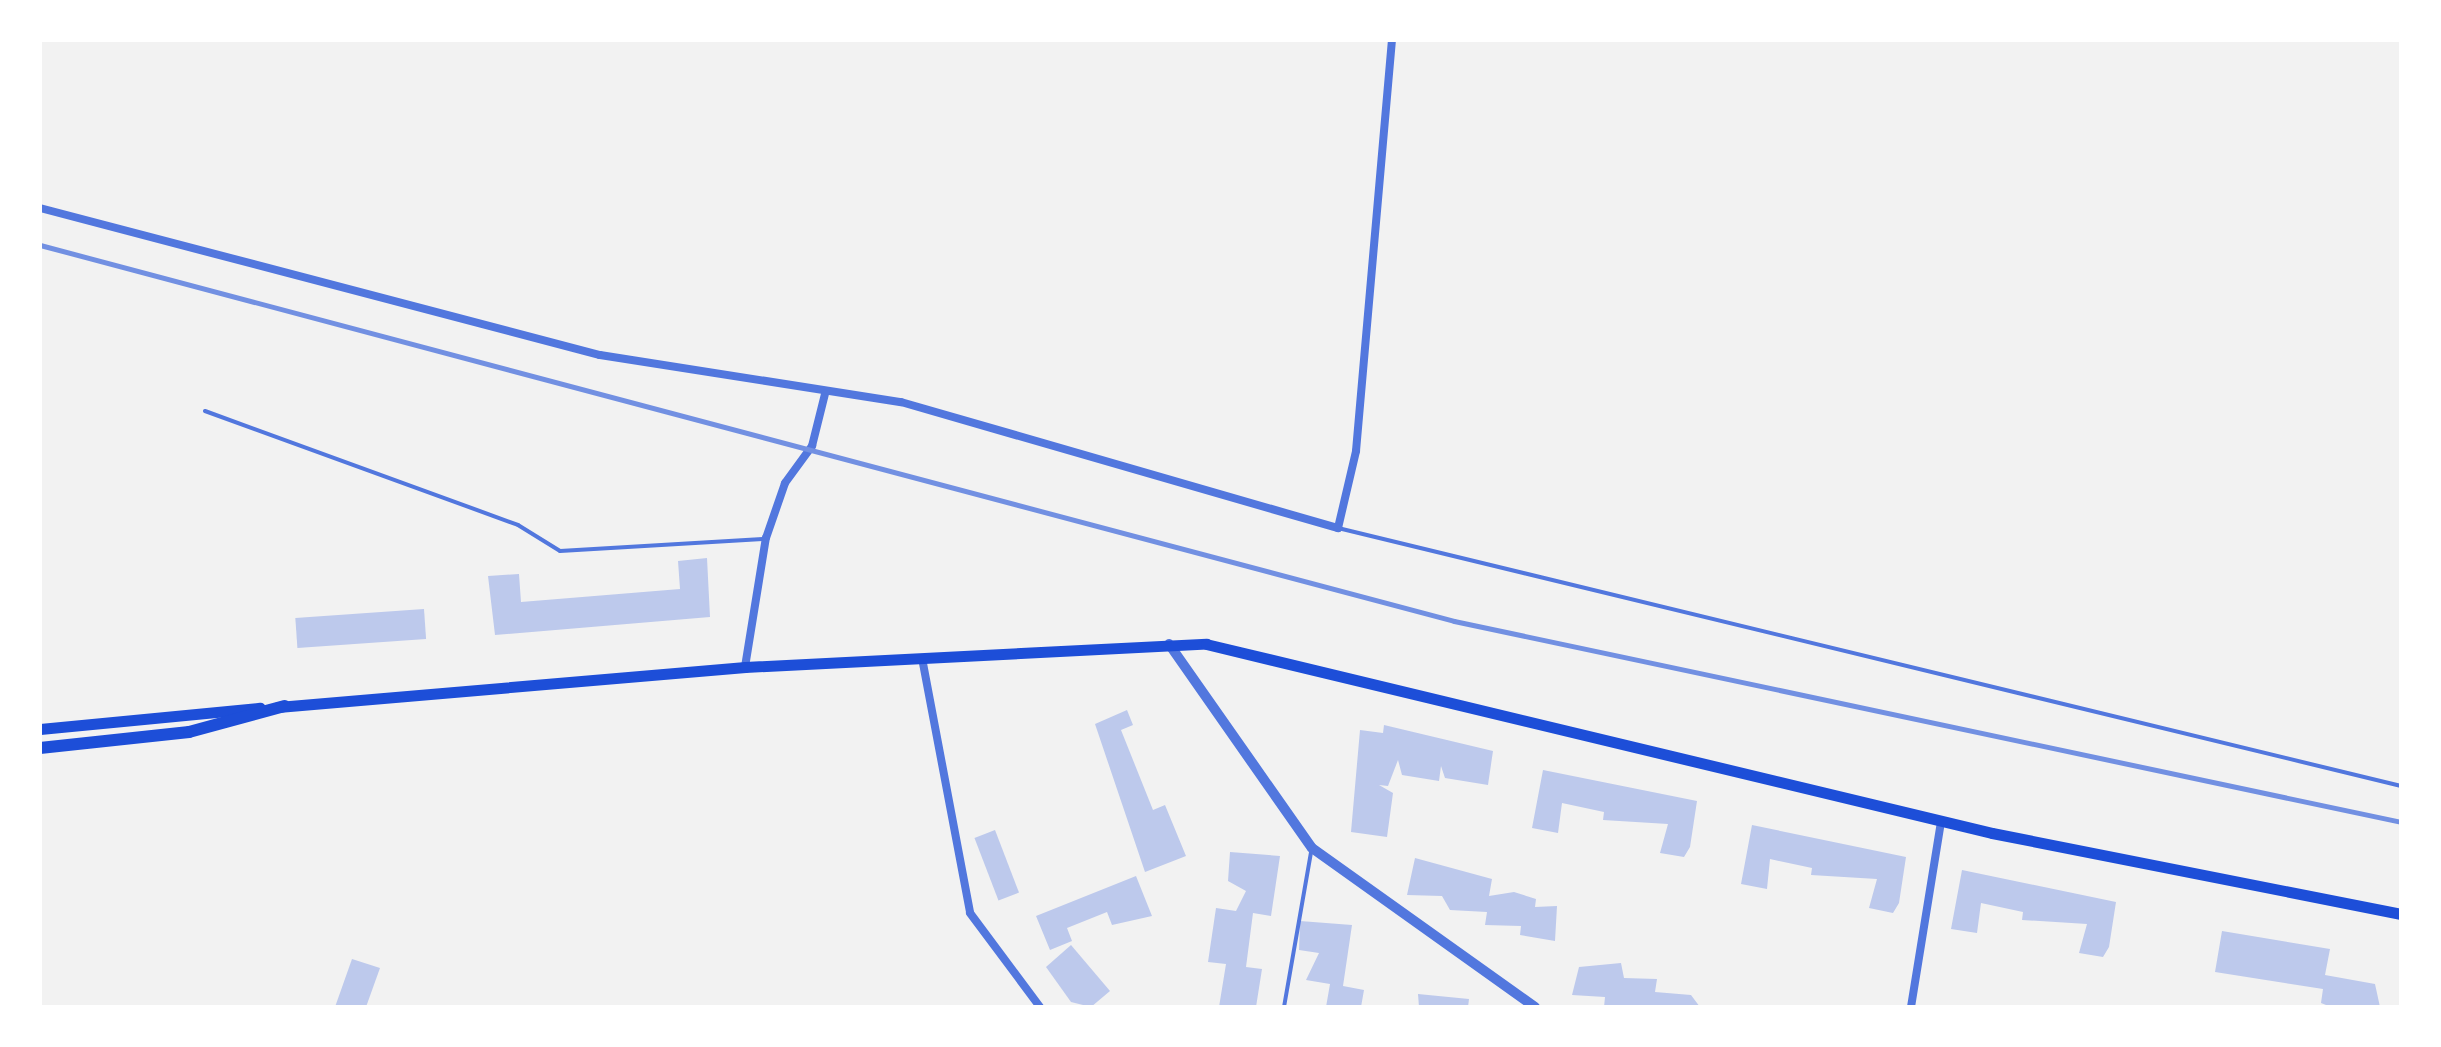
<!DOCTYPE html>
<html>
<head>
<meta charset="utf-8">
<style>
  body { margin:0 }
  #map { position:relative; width:2441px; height:1047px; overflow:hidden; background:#f2f2f2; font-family:"Fira Sans Condensed",sans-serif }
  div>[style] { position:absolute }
  .building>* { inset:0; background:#bdc9ec; transform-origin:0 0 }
  .service>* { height:4px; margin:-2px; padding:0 2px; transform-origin:2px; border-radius:2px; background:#5277de }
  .minor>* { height:8px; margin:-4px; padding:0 4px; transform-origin:4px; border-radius:4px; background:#5277de }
  .tertiary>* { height:10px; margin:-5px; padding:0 5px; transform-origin:5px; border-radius:5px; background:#5277de }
  .secondary>* { height:11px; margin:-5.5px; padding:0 5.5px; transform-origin:5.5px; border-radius:5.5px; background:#1d4ed8 }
  .primary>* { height:12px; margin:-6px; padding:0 6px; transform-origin:6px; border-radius:6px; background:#1d4ed8 }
  .rail>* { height:5px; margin:-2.5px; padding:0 2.5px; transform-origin:2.5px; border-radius:2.5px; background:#7290e2 }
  span { translate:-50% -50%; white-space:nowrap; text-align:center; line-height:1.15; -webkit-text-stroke:8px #fff; paint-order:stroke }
  .frame { position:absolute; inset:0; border:42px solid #fff; pointer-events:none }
</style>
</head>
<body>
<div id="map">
  <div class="building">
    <div style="clip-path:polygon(707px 558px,710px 617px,495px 635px,488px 576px,519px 574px,521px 602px,680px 589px,678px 561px)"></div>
    <div style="left:424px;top:609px;width:30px;height:129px;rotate:86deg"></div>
    <div style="clip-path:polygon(1127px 710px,1133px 725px,1121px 730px,1153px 810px,1165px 805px,1186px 856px,1145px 872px,1095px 724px)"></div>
    <div style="clip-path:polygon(1384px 725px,1493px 751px,1488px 785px,1445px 778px,1441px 766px,1439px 781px,1402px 775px,1398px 760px,1388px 786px,1379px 785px,1393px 793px,1387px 837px,1351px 832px,1360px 730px,1383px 733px)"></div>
    <div style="clip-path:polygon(1543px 770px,1697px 801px,1690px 847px,1684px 857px,1660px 853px,1668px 824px,1603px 820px,1604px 812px,1562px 803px,1558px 833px,1532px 828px)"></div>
    <div style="clip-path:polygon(1752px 825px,1906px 857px,1899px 903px,1893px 913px,1869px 908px,1877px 879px,1811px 875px,1812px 868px,1770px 859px,1767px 889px,1741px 884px)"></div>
    <div style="left:995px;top:830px;width:67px;height:22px;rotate:69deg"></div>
    <div style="clip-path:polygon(1230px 852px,1280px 856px,1271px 916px,1253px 913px,1246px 967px,1262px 969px,1256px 1007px,1219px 1007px,1226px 964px,1208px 962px,1216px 908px,1236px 911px,1246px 891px,1228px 881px)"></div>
    <div style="clip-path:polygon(1415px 858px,1492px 879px,1489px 896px,1514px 892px,1536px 899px,1535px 907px,1557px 906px,1555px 941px,1520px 935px,1521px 926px,1485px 925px,1487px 912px,1450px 910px,1442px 896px,1407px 895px)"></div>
    <div style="clip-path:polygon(1962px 870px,2116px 902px,2109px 947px,2103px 957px,2079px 953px,2087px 924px,2022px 920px,2023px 912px,1981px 903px,1977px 933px,1951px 929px)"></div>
    <div style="clip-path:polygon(1136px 876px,1152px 916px,1112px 925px,1107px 912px,1067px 928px,1072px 941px,1050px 950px,1036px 916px)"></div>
    <div style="clip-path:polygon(1300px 921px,1352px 925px,1343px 986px,1364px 990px,1361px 1007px,1326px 1007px,1330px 984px,1306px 980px,1319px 953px,1299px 950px)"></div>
    <div style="clip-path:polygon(2222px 931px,2330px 949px,2325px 975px,2375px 984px,2380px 1007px,2331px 1007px,2321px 1003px,2323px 989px,2215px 972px)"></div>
    <div style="clip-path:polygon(1071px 945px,1110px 991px,1091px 1007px,1071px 1002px,1046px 967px)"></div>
    <div style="clip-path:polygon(352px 959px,380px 968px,366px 1007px,335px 1007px)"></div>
    <div style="clip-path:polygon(1621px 963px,1624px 978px,1657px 979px,1655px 992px,1691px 995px,1700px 1007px,1604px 1007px,1605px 997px,1572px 995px,1579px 967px)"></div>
    <div style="clip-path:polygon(1418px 994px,1469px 999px,1468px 1007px,1419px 1007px)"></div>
  </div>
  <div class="service">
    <div style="left:205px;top:411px;width:333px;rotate:20deg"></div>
    <div style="left:518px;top:525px;width:49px;rotate:31.8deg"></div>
    <div style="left:560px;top:551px;width:203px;rotate:-3.4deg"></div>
    <div style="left:1338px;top:528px;width:1094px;rotate:13.64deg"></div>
    <div style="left:1284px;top:1007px;width:157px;rotate:-80.1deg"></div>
  </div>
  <div class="minor">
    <div style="left:40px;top:208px;width:579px;rotate:14.71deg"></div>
    <div style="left:600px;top:355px;width:305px;rotate:8.9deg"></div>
    <div style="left:901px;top:402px;width:455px;rotate:16.1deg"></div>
    <div style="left:1338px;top:528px;width:79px;rotate:-76.8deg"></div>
    <div style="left:1356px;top:451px;width:413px;rotate:-85deg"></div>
    <div style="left:922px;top:658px;width:259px;rotate:79.3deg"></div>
    <div style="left:970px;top:913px;width:117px;rotate:53.3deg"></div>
    <div style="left:745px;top:667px;width:131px;rotate:-80.8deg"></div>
    <div style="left:766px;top:538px;width:58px;rotate:-70.9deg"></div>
    <div style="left:785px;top:483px;width:46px;rotate:-53.9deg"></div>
    <div style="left:812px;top:446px;width:54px;rotate:-76deg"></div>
    <div style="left:1911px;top:1007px;width:187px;rotate:-80.8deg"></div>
  </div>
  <div class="tertiary">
    <div style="left:1169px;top:644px;width:249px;rotate:55deg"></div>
    <div style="left:1312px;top:848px;width:274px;rotate:35.5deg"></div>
  </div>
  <div class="secondary">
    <div style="left:278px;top:707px;width:469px;rotate:-4.9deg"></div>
    <div style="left:745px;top:667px;width:462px;rotate:-2.9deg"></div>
    <div style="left:1206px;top:644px;width:808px;rotate:13.52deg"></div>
    <div style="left:1992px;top:833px;width:417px;rotate:11.2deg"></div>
    <div style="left:40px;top:729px;width:221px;rotate:-5.5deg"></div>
  </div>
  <div class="primary">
    <div style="left:40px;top:748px;width:150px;rotate:-6.1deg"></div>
    <div style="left:189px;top:732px;width:99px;rotate:-15.2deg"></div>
  </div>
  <div class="rail">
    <div style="left:40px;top:245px;width:1463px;rotate:14.89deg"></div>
    <div style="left:1454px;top:621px;width:968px;rotate:11.98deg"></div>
  </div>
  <div class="frame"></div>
</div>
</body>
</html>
